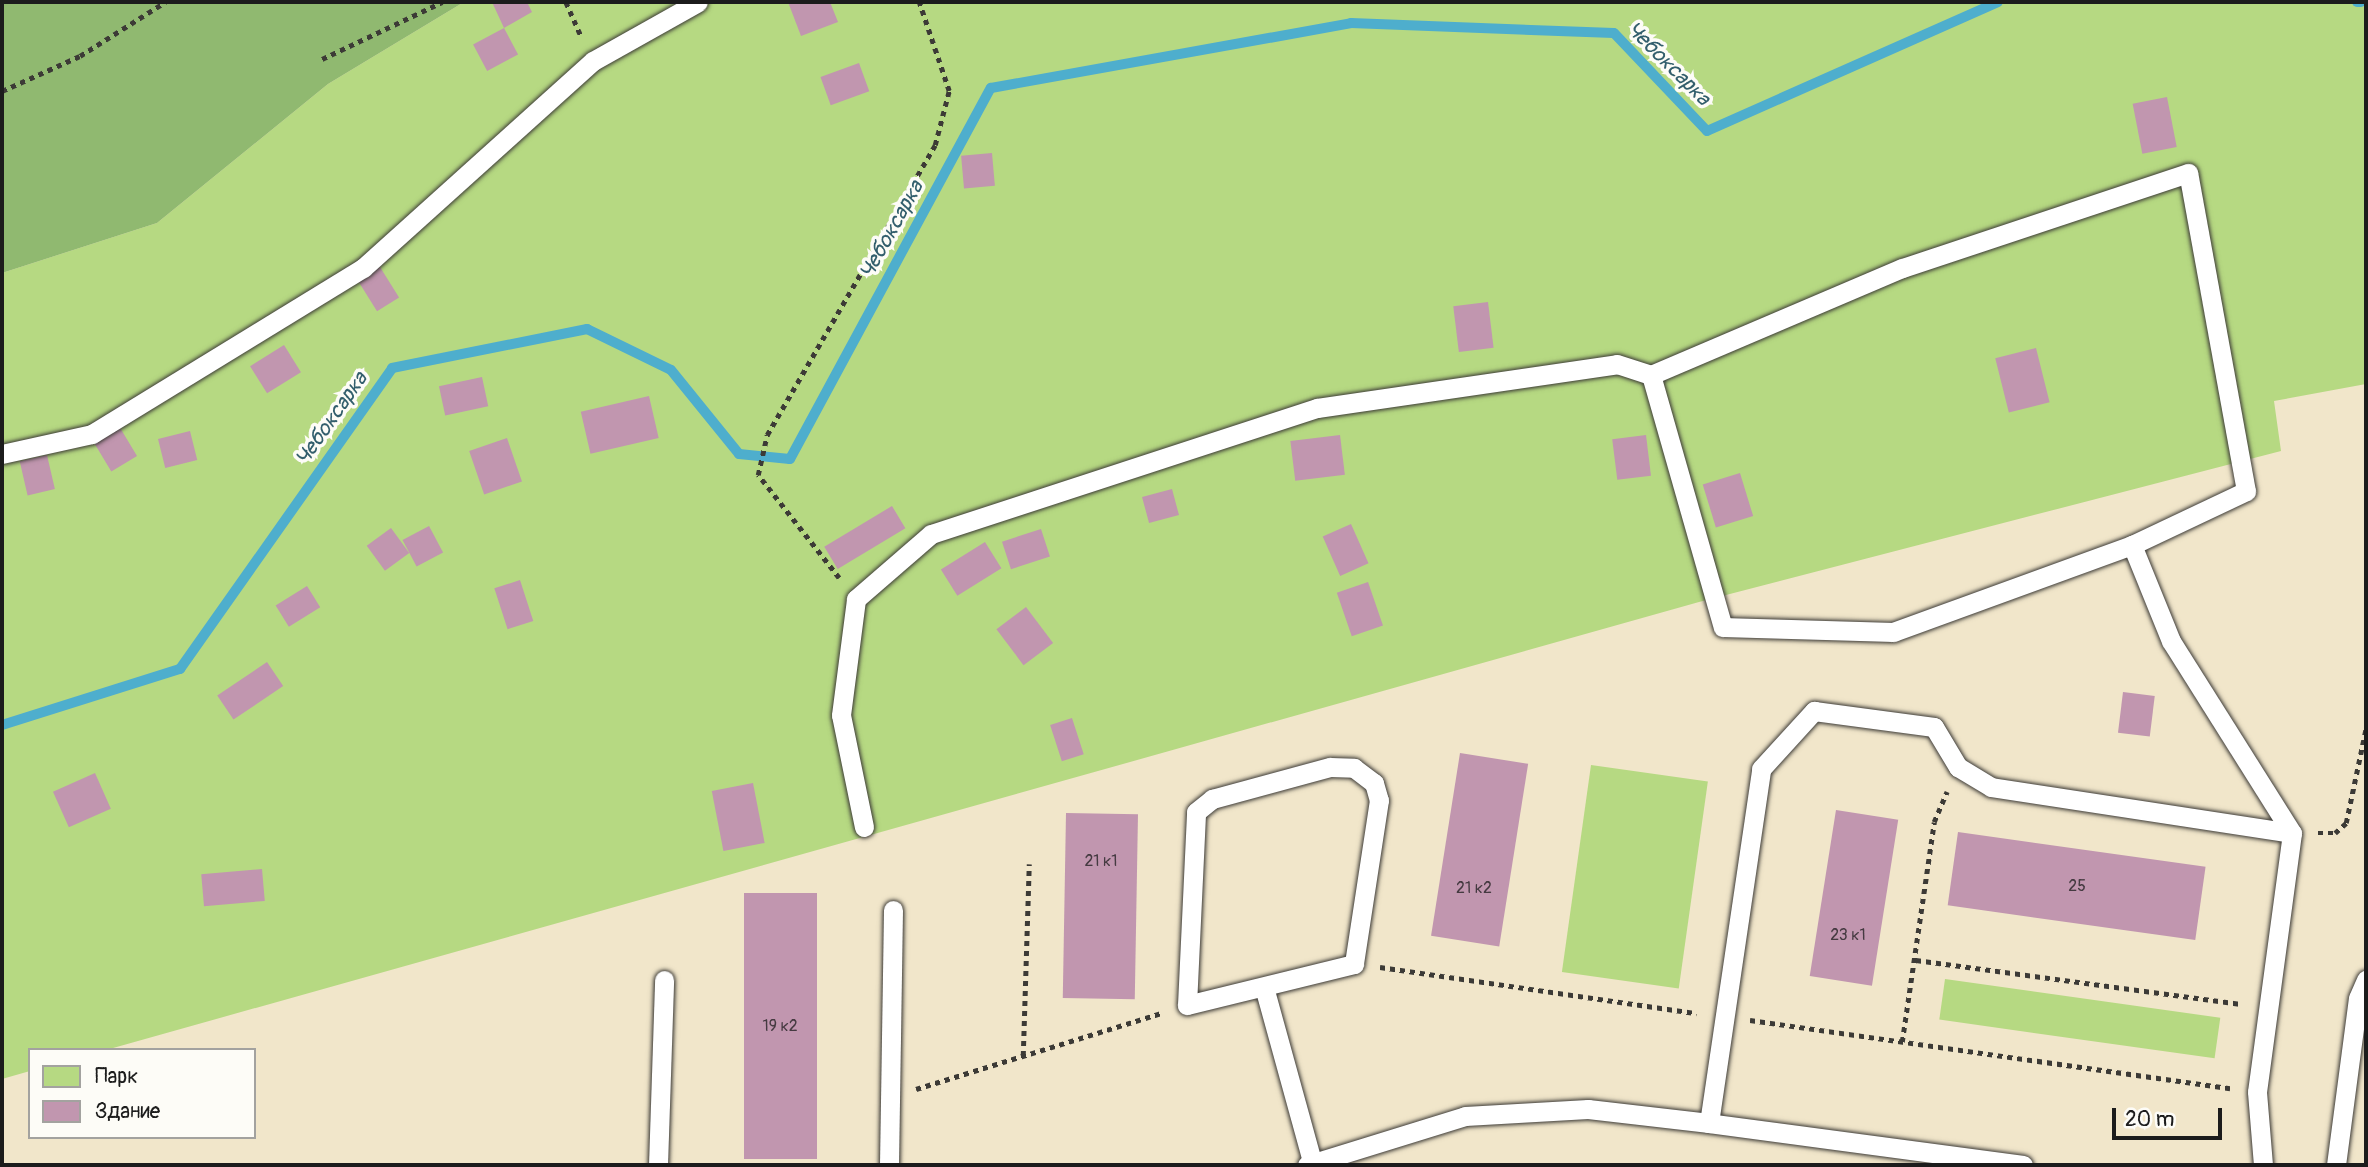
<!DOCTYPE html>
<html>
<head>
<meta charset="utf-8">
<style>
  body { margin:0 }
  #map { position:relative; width:2368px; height:1167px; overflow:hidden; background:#f1e6ca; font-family:Pangolin,sans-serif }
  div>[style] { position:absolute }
  .green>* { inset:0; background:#b6d982; transform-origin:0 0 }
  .forest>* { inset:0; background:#90b970 }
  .stream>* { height:10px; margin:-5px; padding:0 5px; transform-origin:5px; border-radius:5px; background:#4eaecd }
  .building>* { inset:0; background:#c196af; transform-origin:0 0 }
  .path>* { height:4.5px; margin-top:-2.25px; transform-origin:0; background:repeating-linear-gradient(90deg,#3c3a36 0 5px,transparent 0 10px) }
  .roads { filter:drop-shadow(0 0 2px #3c3a36) drop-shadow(0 0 2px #3c3a36) }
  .lane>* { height:19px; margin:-9.5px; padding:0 9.5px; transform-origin:9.5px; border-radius:9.5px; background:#fff }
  span { translate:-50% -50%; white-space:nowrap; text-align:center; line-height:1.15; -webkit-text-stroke:7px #fdfcf7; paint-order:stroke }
  .number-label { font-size:16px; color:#453a41 }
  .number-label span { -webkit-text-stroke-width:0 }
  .water-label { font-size:21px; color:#325e6c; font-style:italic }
  .frame { position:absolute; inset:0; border:4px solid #1c1c1c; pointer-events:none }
  .legend { position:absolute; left:28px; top:1048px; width:228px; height:91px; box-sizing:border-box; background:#fdfcf7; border:2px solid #a3a29f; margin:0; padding:9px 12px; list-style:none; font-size:21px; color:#1c1c1c }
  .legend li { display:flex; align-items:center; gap:14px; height:35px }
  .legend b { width:35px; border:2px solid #a3a29f }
  .scale { position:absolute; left:2112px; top:1108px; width:110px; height:32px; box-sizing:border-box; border:4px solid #1c1c1c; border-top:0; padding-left:9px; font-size:21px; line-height:24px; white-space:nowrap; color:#1c1c1c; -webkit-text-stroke:5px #fdfcf7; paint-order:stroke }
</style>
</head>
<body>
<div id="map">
  <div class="green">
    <div style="clip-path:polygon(464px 2px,2366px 2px,2366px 384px,2274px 401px,2281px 451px,1699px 602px,106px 1050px,30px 1050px,30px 1071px,2px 1079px,2px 273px,157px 223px,328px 84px)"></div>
    <div style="left:1591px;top:765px;width:118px;height:209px;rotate:8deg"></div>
    <div style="left:1945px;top:979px;width:278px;height:41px;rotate:8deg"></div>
  </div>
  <div class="forest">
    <div style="clip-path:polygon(2px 2px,464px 2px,328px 84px,157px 223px,2px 273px)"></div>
  </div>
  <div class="stream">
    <div style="left:2357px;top:2px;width:4px"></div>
    <div style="left:2px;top:725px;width:187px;rotate:-17.5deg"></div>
    <div style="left:180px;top:669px;width:368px;rotate:-54.8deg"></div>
    <div style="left:392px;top:368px;width:199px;rotate:-11.3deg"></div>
    <div style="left:587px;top:329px;width:93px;rotate:26deg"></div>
    <div style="left:671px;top:370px;width:108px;rotate:51deg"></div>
    <div style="left:739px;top:454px;width:51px;rotate:5.6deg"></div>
    <div style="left:790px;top:459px;width:422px;rotate:-61.6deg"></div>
    <div style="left:991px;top:88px;width:366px;rotate:-10.2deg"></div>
    <div style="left:1351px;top:23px;width:263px;rotate:2.2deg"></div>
    <div style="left:1614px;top:33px;width:135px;rotate:46.5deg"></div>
    <div style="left:1707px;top:131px;width:318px;rotate:-23.9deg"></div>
  </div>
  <div class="building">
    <div style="clip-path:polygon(492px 2px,527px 2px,532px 12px,504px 28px)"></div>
    <div style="clip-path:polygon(788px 2px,830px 2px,838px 22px,801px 36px)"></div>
    <div style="left:504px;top:28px;width:30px;height:35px;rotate:62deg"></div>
    <div style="left:859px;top:63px;width:30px;height:41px;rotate:70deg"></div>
    <div style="left:2167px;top:97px;width:51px;height:35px;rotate:79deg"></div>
    <div style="left:992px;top:153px;width:33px;height:31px;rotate:85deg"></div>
    <div style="left:380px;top:267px;width:36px;height:26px;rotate:58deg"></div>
    <div style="left:1488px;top:302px;width:46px;height:35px;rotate:83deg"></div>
    <div style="left:284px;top:345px;width:32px;height:40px;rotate:58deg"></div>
    <div style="left:2036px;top:348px;width:56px;height:42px;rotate:76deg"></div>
    <div style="left:482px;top:377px;width:30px;height:44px;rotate:78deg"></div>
    <div style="left:649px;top:396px;width:43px;height:70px;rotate:77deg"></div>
    <div style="left:119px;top:426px;width:35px;height:30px;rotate:59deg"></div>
    <div style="left:190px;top:431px;width:30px;height:33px;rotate:76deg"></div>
    <div style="left:1340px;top:435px;width:40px;height:50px;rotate:83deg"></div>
    <div style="left:1646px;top:435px;width:41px;height:34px;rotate:83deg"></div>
    <div style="left:507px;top:438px;width:46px;height:40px;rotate:71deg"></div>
    <div style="left:47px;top:455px;width:35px;height:28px;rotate:77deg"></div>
    <div style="left:1740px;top:473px;width:45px;height:39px;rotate:73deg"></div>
    <div style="left:1172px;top:489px;width:27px;height:31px;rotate:75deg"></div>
    <div style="left:892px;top:506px;width:26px;height:79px;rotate:59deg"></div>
    <div style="left:1351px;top:524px;width:43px;height:31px;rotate:66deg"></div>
    <div style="left:429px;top:526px;width:30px;height:30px;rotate:62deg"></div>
    <div style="left:391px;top:528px;width:31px;height:30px;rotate:54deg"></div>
    <div style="left:1041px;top:529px;width:29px;height:41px;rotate:72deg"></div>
    <div style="left:985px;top:542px;width:31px;height:52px;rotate:58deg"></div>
    <div style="left:520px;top:580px;width:43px;height:27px;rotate:72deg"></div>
    <div style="left:1368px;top:582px;width:46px;height:33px;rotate:71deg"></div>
    <div style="left:307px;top:586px;width:25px;height:37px;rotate:58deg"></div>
    <div style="left:1026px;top:607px;width:45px;height:37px;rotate:53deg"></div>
    <div style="left:267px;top:662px;width:29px;height:60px;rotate:56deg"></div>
    <div style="left:2123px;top:692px;width:32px;height:41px;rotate:7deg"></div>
    <div style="left:1072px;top:718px;width:38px;height:23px;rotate:72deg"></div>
    <div style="left:1460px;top:753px;width:69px;height:185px;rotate:9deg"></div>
    <div style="left:95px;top:773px;width:39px;height:46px;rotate:66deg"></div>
    <div style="left:753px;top:783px;width:61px;height:42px;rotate:79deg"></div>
    <div style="left:1836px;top:810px;width:63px;height:168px;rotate:9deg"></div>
    <div style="left:1066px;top:813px;width:72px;height:185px;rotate:1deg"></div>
    <div style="left:1958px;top:832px;width:250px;height:74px;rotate:8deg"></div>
    <div style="left:262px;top:869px;width:32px;height:61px;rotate:85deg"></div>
    <div style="left:744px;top:893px;width:73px;height:266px"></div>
  </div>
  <div class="path">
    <div style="left:566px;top:2px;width:37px;rotate:66deg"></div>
    <div style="left:322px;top:59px;width:133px;rotate:-25.4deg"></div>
    <div style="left:2px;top:91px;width:85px;rotate:-24.2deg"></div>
    <div style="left:80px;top:56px;width:101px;rotate:-32.4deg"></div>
    <div style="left:839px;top:578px;width:131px;rotate:-128.2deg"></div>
    <div style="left:758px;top:475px;width:41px;rotate:-77.3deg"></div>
    <div style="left:767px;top:435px;width:335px;rotate:-59.9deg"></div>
    <div style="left:935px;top:145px;width:56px;rotate:-75.5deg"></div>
    <div style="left:949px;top:91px;width:94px;rotate:-108.6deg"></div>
    <div style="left:2318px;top:833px;width:17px"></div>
    <div style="left:2335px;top:833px;width:15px;rotate:-42deg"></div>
    <div style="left:2346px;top:823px;width:97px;rotate:-78.1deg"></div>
    <div style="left:1916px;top:960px;width:328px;rotate:7.7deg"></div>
    <div style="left:1380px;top:967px;width:320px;rotate:8.3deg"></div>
    <div style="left:1750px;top:1020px;width:485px;rotate:8.1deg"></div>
    <div style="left:1902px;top:1042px;width:222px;rotate:-81.7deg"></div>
    <div style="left:1934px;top:822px;width:33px;rotate:-67deg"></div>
    <div style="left:1023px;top:1056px;width:192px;rotate:-88.2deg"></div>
    <div style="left:916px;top:1089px;width:257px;rotate:-17.2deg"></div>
  </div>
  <div class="roads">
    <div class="lane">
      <div style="left:2px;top:454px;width:92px;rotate:-12.5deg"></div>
      <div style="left:92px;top:434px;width:318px;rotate:-31.5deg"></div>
      <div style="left:363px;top:268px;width:309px;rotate:-42deg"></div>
      <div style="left:593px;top:61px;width:120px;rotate:-29.3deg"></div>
      <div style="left:2132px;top:545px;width:104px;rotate:67.9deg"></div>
      <div style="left:2171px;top:641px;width:227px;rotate:57.8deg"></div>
      <div style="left:2292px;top:833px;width:261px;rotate:97.7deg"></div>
      <div style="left:2257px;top:1092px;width:73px;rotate:85.3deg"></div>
      <div style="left:1330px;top:767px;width:24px;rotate:2deg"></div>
      <div style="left:1354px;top:768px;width:25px;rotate:37deg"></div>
      <div style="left:1374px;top:783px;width:18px;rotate:74deg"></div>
      <div style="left:1379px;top:800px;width:166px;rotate:98.7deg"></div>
      <div style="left:1354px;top:964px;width:172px;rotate:166.2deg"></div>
      <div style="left:1187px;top:1005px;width:193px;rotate:-87.3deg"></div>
      <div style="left:1196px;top:812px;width:21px;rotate:-39deg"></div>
      <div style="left:1212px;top:799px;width:122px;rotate:-15.2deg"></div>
      <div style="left:864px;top:827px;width:114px;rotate:-101.6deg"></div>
      <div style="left:841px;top:715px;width:117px;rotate:-82.6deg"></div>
      <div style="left:856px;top:599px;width:99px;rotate:-40.9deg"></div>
      <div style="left:931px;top:534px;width:406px;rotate:-18.1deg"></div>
      <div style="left:1317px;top:408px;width:303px;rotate:-8.3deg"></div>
      <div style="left:1617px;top:364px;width:36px;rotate:18deg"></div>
      <div style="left:1651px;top:375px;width:262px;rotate:74.1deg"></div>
      <div style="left:1723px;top:627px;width:170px;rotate:1.7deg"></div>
      <div style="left:1893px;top:632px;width:254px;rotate:-20deg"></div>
      <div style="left:2132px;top:545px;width:126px;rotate:-25.3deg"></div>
      <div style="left:2246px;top:491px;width:323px;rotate:-100.3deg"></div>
      <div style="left:2188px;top:173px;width:301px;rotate:161.6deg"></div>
      <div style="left:1902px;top:268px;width:273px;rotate:156.9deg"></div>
      <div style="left:1264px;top:987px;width:185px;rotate:74.6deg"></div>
      <div style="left:658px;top:1165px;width:185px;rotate:-88.1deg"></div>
      <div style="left:889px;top:1165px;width:255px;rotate:-89.1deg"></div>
      <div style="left:1307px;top:1165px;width:165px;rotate:-17.2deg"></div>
      <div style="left:1465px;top:1116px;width:123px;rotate:-3.3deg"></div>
      <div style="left:1588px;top:1109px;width:122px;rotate:6.6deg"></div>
      <div style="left:2023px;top:1165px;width:317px;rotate:-172.4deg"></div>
      <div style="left:1709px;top:1123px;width:358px;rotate:-81.6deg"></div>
      <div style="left:1761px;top:769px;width:79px;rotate:-47.6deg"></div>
      <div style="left:1814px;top:711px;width:121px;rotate:7.6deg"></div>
      <div style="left:1934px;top:727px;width:47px;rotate:59deg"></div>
      <div style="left:1958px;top:767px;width:39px;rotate:31deg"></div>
      <div style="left:1991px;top:787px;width:304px;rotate:8.7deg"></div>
      <div style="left:2336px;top:1165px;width:168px;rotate:-82.5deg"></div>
      <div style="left:2358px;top:998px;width:20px;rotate:-66deg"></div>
    </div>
  </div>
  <div class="number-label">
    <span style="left:1101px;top:861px">21 к1</span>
    <span style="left:2077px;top:886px">25</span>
    <span style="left:1474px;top:888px">21 к2</span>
    <span style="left:1848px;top:935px">23 к1</span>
    <span style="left:780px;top:1026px">19 к2</span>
  </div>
  <div class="water-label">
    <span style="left:1668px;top:64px;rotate:45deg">Чебоксарка</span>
    <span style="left:892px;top:230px;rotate:-61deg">Чебоксарка</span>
    <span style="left:332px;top:419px;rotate:-55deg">Чебоксарка</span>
  </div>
  <div class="frame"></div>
  <ul class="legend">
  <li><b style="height:19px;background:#b6d982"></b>Парк</li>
  <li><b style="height:19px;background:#c196af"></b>Здание</li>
  </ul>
  <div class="scale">20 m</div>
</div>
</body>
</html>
